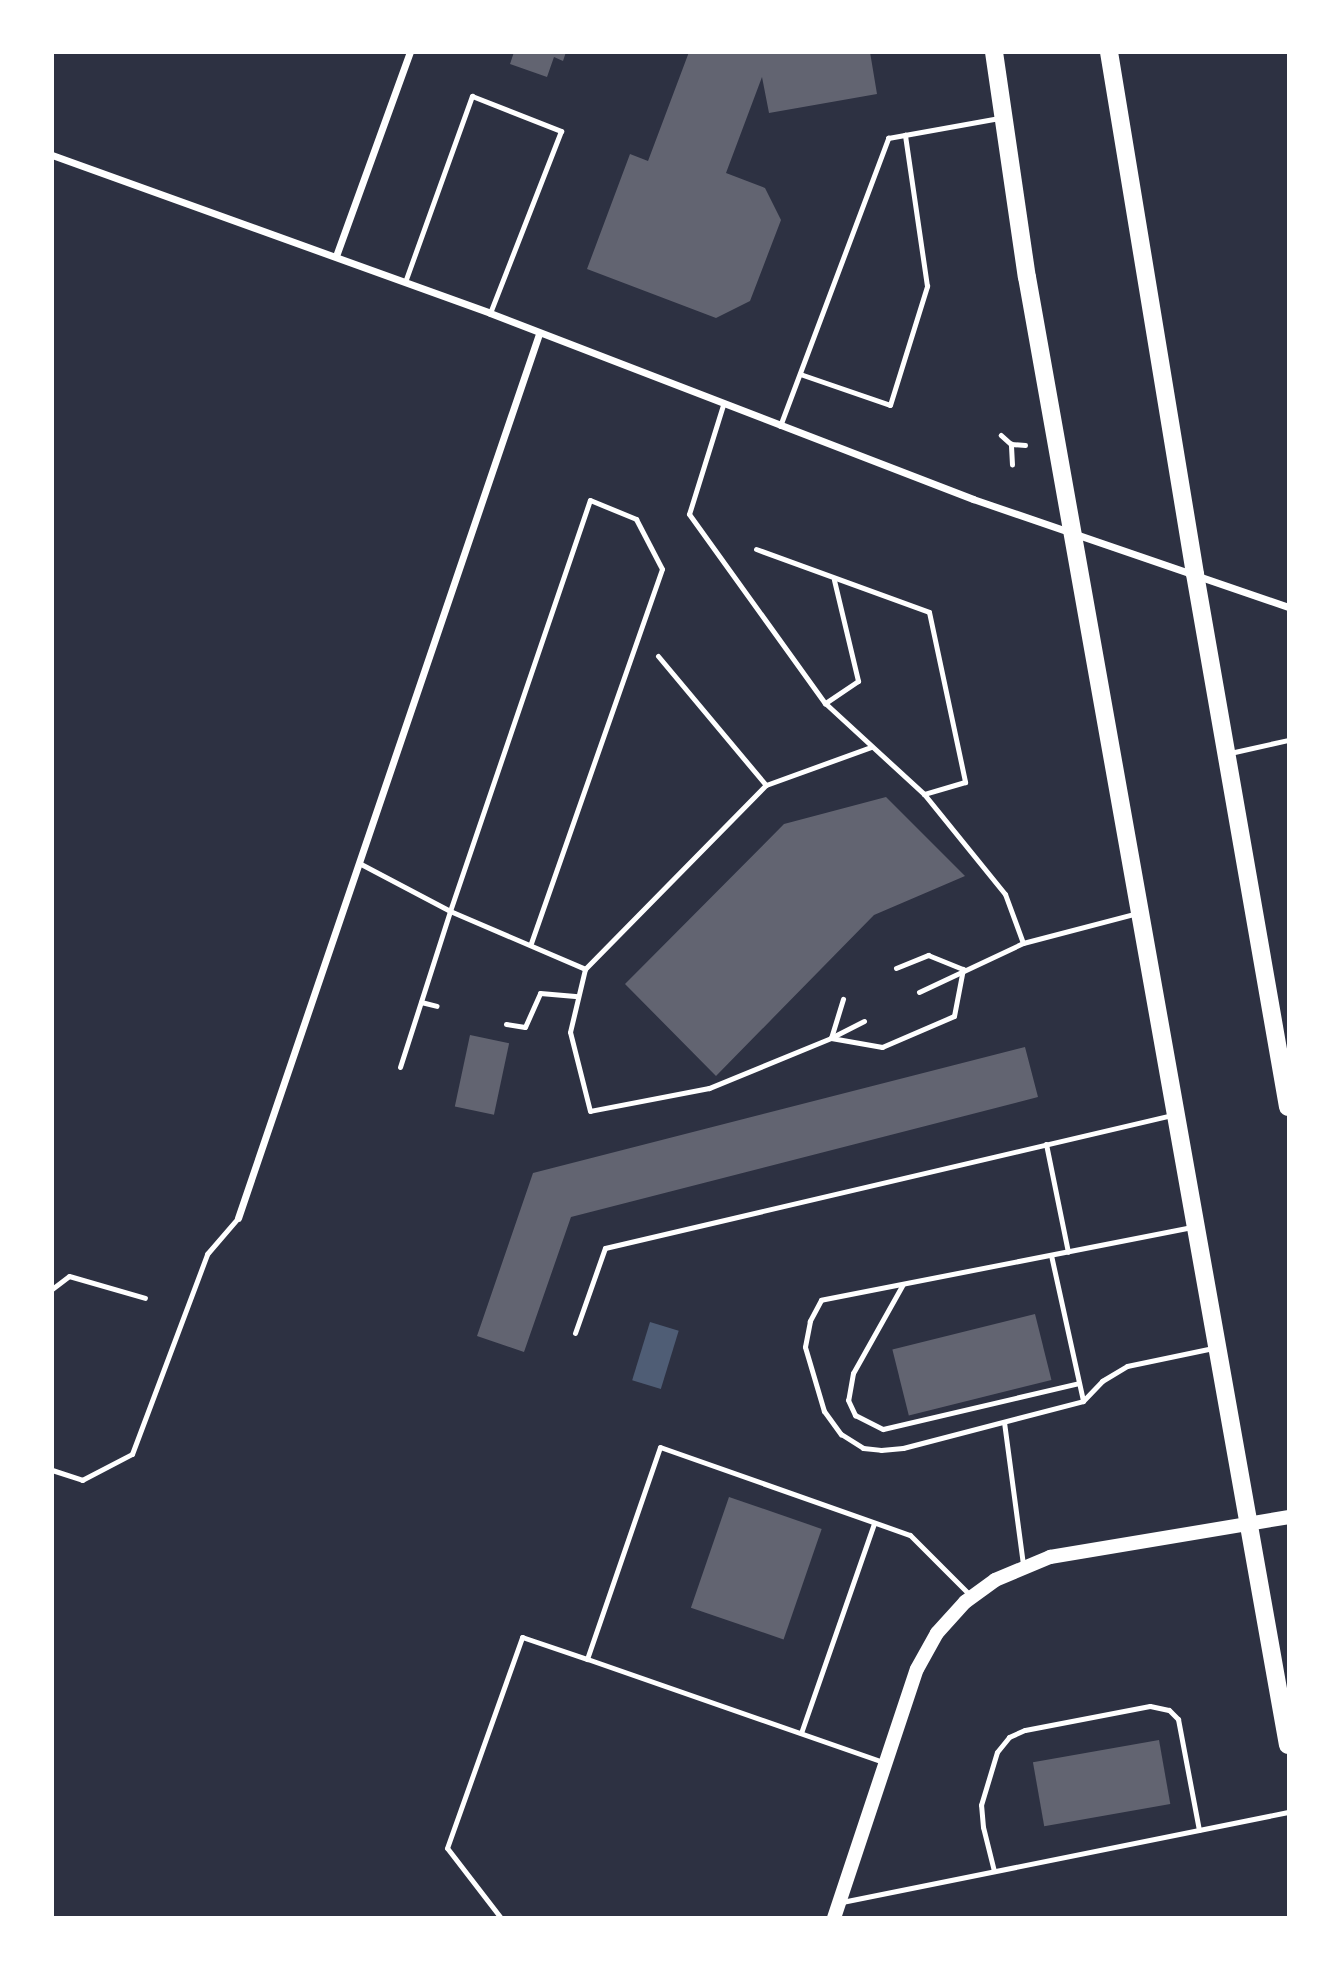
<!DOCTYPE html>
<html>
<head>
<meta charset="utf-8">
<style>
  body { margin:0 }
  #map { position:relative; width:1341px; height:1970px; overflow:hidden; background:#2d3142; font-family:"Exo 2",sans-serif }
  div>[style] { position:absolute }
  .water>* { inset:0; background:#4f5d75; transform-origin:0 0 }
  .building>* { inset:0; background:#626471; transform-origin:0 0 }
  .path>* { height:4.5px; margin:-2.25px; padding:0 2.25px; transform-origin:2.25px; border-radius:2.25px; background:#fff }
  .service>* { height:5px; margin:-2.5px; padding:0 2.5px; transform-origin:2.5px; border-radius:2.5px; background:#fff }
  .minor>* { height:7px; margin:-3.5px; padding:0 3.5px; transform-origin:3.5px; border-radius:3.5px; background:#fff }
  .secondary>* { height:14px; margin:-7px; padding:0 7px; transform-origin:7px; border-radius:7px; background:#fff }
  .primary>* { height:18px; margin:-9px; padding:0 9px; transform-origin:9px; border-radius:9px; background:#fff }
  span { translate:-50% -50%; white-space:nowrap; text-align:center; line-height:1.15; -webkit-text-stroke:5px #fff; paint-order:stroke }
  .frame { position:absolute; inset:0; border:54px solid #fff; pointer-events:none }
</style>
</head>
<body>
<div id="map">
  <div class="water">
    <div style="left:650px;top:1322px;width:30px;height:61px;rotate:17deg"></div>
  </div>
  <div class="building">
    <div style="clip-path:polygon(514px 52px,566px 52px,563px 61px,554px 57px,547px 77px,510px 64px)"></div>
    <div style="clip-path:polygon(689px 52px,870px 52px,877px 94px,769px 113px,762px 77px,726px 173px,765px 188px,781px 220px,750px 301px,716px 318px,587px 269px,630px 154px,648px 161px)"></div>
    <div style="clip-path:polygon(886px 797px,965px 876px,874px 915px,716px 1076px,625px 984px,784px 824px)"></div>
    <div style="left:470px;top:1035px;width:40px;height:73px;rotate:12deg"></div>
    <div style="clip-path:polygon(1025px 1047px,1038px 1097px,571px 1217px,524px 1352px,477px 1336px,533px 1173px)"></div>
    <div style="left:1035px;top:1314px;width:68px;height:147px;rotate:76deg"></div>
    <div style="left:729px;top:1497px;width:98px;height:117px;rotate:19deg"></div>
    <div style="left:1159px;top:1740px;width:65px;height:128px;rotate:80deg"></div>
  </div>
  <div class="path">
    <div style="left:1001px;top:435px;width:13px;rotate:42deg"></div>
    <div style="left:1012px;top:465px;width:21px;rotate:-93deg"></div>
    <div style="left:1011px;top:444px;width:14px;rotate:4deg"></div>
  </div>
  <div class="service">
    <div style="left:405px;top:282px;width:198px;rotate:-70.2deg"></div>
    <div style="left:472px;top:96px;width:96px;rotate:21.5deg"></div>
    <div style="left:561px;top:131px;width:195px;rotate:111.3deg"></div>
    <div style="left:800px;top:374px;width:95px;rotate:19deg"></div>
    <div style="left:890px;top:405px;width:125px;rotate:-72.7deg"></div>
    <div style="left:927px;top:286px;width:153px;rotate:-98.3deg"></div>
    <div style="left:723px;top:405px;width:114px;rotate:107.3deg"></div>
    <div style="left:689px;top:514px;width:233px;rotate:54.3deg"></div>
    <div style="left:780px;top:426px;width:308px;rotate:-69.4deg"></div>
    <div style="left:888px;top:138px;width:113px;rotate:-10.2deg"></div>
    <div style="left:756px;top:549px;width:184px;rotate:20deg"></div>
    <div style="left:929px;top:612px;width:174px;rotate:78deg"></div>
    <div style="left:965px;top:782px;width:43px;rotate:163.7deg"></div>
    <div style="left:834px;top:580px;width:104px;rotate:76.6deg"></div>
    <div style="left:858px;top:681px;width:40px;rotate:146deg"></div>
    <div style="left:825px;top:703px;width:134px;rotate:42.6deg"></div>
    <div style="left:924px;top:794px;width:129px;rotate:51deg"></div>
    <div style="left:1005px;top:894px;width:52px;rotate:69.8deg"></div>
    <div style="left:658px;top:656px;width:168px;rotate:50.1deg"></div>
    <div style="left:1230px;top:753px;width:59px;rotate:-12.6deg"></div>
    <div style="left:359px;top:863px;width:103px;rotate:27.8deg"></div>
    <div style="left:450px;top:911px;width:147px;rotate:23.2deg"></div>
    <div style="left:896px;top:968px;width:35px;rotate:-22deg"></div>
    <div style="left:928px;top:955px;width:38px;rotate:22deg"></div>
    <div style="left:919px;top:992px;width:115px;rotate:-25.2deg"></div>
    <div style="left:1023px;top:943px;width:118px;rotate:-14.7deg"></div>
    <div style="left:421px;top:1002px;width:16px;rotate:14deg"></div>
    <div style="left:864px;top:1021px;width:37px;rotate:153deg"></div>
    <div style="left:831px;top:1038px;width:132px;rotate:157.7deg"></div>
    <div style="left:709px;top:1088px;width:121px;rotate:169.1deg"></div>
    <div style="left:590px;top:1111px;width:81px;rotate:-104.2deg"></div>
    <div style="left:570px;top:1032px;width:65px;rotate:-76.6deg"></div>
    <div style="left:585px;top:969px;width:258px;rotate:-45.5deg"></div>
    <div style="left:766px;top:785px;width:112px;rotate:-19.9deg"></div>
    <div style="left:506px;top:1024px;width:19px;rotate:9deg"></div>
    <div style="left:525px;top:1027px;width:37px;rotate:-66deg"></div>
    <div style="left:540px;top:993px;width:38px;rotate:5deg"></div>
    <div style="left:831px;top:1038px;width:52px;rotate:10deg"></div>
    <div style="left:882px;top:1047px;width:78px;rotate:-23.3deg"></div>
    <div style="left:954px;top:1016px;width:48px;rotate:-79.2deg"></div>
    <div style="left:831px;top:1038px;width:41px;rotate:-72.9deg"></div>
    <div style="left:400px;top:1067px;width:164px;rotate:-72.2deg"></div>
    <div style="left:450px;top:911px;width:434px;rotate:-71.2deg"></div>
    <div style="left:590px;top:500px;width:50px;rotate:22.4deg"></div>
    <div style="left:636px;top:519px;width:56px;rotate:62.5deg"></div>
    <div style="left:662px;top:569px;width:398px;rotate:109.3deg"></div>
    <div style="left:1046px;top:1144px;width:110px;rotate:78.5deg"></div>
    <div style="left:1192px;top:1227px;width:378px;rotate:168.9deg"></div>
    <div style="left:821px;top:1300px;width:24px;rotate:118deg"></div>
    <div style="left:810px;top:1321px;width:26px;rotate:101deg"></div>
    <div style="left:805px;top:1347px;width:67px;rotate:73.5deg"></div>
    <div style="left:824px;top:1411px;width:29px;rotate:54deg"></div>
    <div style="left:841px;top:1434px;width:26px;rotate:32deg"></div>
    <div style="left:863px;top:1448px;width:18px;rotate:6deg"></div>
    <div style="left:881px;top:1450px;width:22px;rotate:-5deg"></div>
    <div style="left:903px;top:1448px;width:186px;rotate:-14.6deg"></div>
    <div style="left:1083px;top:1401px;width:28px;rotate:-46deg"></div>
    <div style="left:1102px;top:1381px;width:29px;rotate:-31deg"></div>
    <div style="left:1127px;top:1366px;width:88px;rotate:-11.8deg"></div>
    <div style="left:1051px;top:1255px;width:149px;rotate:77.6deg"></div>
    <div style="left:903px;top:1284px;width:102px;rotate:119.3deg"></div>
    <div style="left:853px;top:1373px;width:27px;rotate:100deg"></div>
    <div style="left:848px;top:1400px;width:17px;rotate:65deg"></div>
    <div style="left:855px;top:1415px;width:31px;rotate:27deg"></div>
    <div style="left:883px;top:1429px;width:201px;rotate:-13.2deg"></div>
    <div style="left:52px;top:1289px;width:21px;rotate:-37deg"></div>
    <div style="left:69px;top:1276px;width:79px;rotate:16.1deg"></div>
    <div style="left:575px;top:1333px;width:90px;rotate:-70.6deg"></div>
    <div style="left:605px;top:1248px;width:582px;rotate:-13.2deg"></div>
    <div style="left:1004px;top:1422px;width:144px;rotate:82.4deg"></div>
    <div style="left:52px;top:1470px;width:32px;rotate:18deg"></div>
    <div style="left:82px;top:1480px;width:56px;rotate:-27.5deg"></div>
    <div style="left:132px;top:1454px;width:214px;rotate:-69.4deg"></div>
    <div style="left:207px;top:1254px;width:48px;rotate:-49.3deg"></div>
    <div style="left:801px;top:1733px;width:222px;rotate:-70.8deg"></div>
    <div style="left:886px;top:1763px;width:317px;rotate:-160.8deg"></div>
    <div style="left:587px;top:1659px;width:224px;rotate:-71deg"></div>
    <div style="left:660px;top:1447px;width:265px;rotate:19.4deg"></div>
    <div style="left:910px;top:1535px;width:88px;rotate:45deg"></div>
    <div style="left:994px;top:1871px;width:45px;rotate:-104deg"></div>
    <div style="left:983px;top:1827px;width:22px;rotate:-95deg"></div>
    <div style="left:981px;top:1805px;width:55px;rotate:-73.2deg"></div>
    <div style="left:997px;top:1752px;width:19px;rotate:-51deg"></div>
    <div style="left:1009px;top:1737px;width:17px;rotate:-24deg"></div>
    <div style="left:1025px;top:1730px;width:127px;rotate:-10.9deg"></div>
    <div style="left:1150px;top:1706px;width:19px;rotate:12deg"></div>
    <div style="left:1169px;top:1710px;width:13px;rotate:45deg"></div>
    <div style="left:1178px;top:1719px;width:113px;rotate:79.3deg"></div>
    <div style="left:842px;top:1902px;width:455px;rotate:-11.4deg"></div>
    <div style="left:501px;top:1918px;width:88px;rotate:-127.6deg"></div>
    <div style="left:447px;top:1848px;width:224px;rotate:-70.4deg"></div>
    <div style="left:522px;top:1637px;width:69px;rotate:18.7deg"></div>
  </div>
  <div class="minor">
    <div style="left:52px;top:155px;width:466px;rotate:19.8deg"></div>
    <div style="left:490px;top:313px;width:518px;rotate:21.06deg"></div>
    <div style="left:973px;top:499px;width:333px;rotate:18.9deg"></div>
    <div style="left:336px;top:256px;width:217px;rotate:-70.1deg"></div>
    <div style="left:238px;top:1218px;width:934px;rotate:-71.2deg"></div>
  </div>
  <div class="secondary">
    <div style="left:834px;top:1918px;width:262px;rotate:-71.6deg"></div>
    <div style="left:917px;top:1669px;width:41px;rotate:-60.9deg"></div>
    <div style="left:937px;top:1633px;width:42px;rotate:-47.9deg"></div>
    <div style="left:965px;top:1602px;width:37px;rotate:-36deg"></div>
    <div style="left:995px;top:1580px;width:60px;rotate:-22.7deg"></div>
    <div style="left:1050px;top:1557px;width:241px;rotate:-9.5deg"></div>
  </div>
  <div class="primary">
    <div style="left:994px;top:52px;width:227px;rotate:81.7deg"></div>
    <div style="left:1027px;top:277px;width:1491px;rotate:79.92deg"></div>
    <div style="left:1109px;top:52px;width:529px;rotate:80.64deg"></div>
    <div style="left:1195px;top:574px;width:541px;rotate:80.1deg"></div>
  </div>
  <div class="frame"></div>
</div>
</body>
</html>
